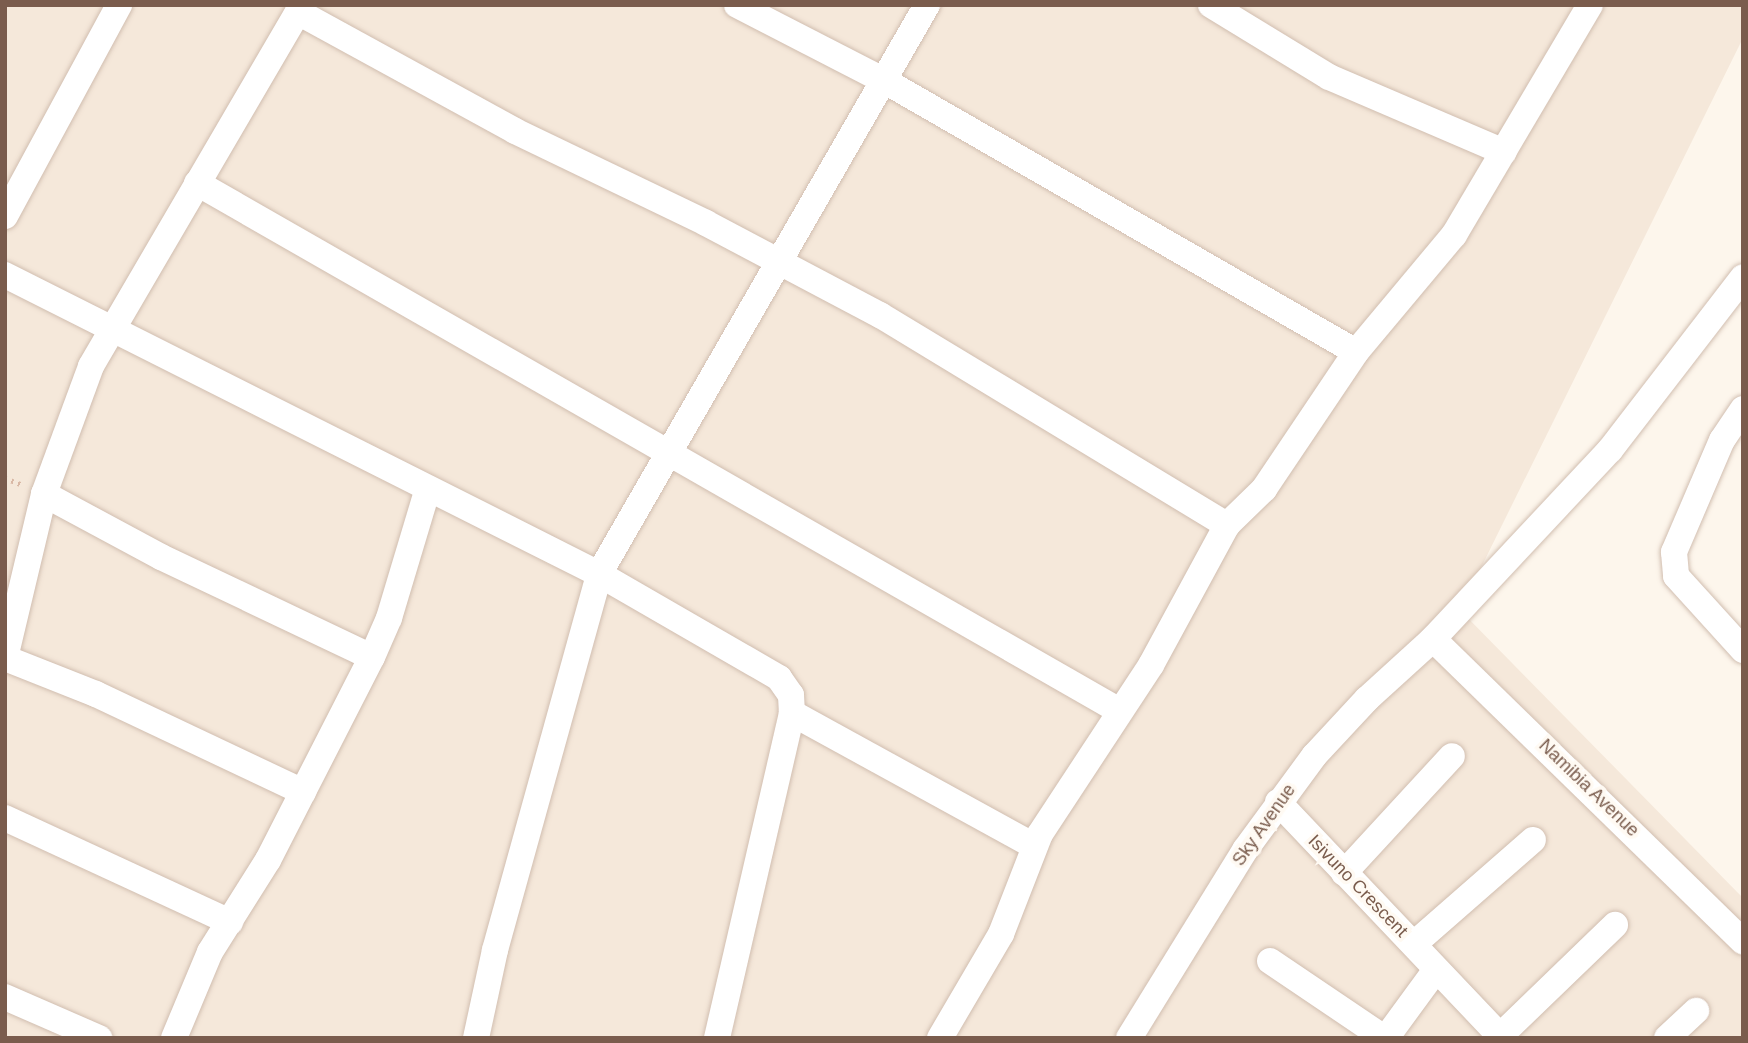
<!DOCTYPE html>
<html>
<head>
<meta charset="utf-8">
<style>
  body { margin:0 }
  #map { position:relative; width:1748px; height:1043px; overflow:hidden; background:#fdf6ec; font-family:Arial,sans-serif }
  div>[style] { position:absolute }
  .residential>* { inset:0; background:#f5e8da }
  .path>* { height:4.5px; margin-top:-2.25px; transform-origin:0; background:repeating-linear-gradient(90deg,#d9b8a5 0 2px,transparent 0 7px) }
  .roads { filter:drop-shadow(0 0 2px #d1beb0) drop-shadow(0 0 2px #d1beb0) }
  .street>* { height:26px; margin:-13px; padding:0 13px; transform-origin:13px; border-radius:13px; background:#fff }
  span { translate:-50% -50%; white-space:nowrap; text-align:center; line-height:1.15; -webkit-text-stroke:7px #fffaf3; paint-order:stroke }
  .street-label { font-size:18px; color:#7a5c4d }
  .frame { position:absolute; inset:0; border:7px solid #7a5c4d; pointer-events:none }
</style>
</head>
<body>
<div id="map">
  <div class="residential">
    <div style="clip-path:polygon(5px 5px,1743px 5px,1743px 38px,1460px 610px,1743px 898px,1743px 1038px,5px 1038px)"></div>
  </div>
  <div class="path">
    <div style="left:5px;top:478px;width:17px;rotate:21deg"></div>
  </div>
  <div class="roads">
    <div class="street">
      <div style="left:737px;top:5px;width:166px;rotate:27.2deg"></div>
      <div style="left:885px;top:81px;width:543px;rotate:29.91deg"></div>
      <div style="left:1211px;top:5px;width:138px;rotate:31.4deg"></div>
      <div style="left:1329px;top:77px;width:190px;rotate:23.2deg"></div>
      <div style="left:298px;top:12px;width:247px;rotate:28.7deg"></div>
      <div style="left:515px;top:131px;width:212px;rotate:25.7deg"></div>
      <div style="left:706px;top:223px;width:197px;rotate:27.9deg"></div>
      <div style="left:880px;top:315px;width:406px;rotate:31.2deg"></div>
      <div style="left:197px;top:183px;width:1061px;rotate:29.78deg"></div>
      <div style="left:5px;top:216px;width:240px;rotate:-61.6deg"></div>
      <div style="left:5px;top:275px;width:665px;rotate:26.72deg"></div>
      <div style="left:599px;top:574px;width:208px;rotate:30deg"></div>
      <div style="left:779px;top:678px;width:21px;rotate:55deg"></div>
      <div style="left:791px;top:695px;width:18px;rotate:87deg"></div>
      <div style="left:792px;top:713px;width:334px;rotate:103deg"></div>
      <div style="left:1743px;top:409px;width:37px;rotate:124deg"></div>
      <div style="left:1722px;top:440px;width:122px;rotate:113.2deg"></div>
      <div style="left:1674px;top:552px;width:24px;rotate:85deg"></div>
      <div style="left:1676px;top:576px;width:100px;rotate:47.8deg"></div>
      <div style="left:44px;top:494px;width:133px;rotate:28.3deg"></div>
      <div style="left:161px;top:557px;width:233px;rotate:25.4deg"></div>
      <div style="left:1433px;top:639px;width:433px;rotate:44.3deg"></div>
      <div style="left:5px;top:658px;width:169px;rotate:-76.6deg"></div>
      <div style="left:44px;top:494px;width:136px;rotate:-69.8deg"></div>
      <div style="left:91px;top:366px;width:418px;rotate:-59.7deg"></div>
      <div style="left:5px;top:658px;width:98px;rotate:21.6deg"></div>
      <div style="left:96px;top:694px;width:229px;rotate:25.3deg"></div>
      <div style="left:792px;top:713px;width:276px;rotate:28.8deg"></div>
      <div style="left:1278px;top:802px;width:325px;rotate:46.5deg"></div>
      <div style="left:5px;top:818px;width:248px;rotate:24.8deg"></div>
      <div style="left:1344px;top:873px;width:159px;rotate:-47.3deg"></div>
      <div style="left:1414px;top:944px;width:158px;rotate:-41.2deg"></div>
      <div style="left:1270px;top:961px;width:138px;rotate:34deg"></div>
      <div style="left:5px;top:997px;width:103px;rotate:23.6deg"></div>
      <div style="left:1500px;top:1036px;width:160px;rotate:-44deg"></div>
      <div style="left:174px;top:1038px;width:93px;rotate:-67.3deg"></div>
      <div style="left:210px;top:952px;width:109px;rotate:-57.8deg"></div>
      <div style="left:268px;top:860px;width:228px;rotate:-62.9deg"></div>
      <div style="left:372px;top:657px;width:43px;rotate:-66.4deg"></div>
      <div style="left:389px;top:618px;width:133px;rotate:-73.3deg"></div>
      <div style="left:476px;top:1038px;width:90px;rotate:-77.8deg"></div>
      <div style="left:495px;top:950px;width:390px;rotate:-74.5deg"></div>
      <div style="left:599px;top:574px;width:657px;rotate:-60.04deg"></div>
      <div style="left:940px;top:1038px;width:121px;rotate:-59.6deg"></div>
      <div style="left:1001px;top:934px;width:107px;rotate:-68.7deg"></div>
      <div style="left:1040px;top:834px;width:202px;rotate:-56.7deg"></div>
      <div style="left:1151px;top:665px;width:159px;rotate:-61.5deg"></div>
      <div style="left:1227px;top:525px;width:52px;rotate:-44.2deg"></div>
      <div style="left:1264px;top:489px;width:165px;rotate:-56.1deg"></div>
      <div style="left:1356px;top:352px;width:153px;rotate:-50.1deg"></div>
      <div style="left:1454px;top:235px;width:267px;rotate:-59.4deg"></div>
      <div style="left:1129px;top:1038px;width:221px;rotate:-58.3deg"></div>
      <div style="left:1245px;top:850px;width:117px;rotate:-53.7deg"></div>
      <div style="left:1314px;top:756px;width:78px;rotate:-47.1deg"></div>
      <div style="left:1367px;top:699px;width:89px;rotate:-42.3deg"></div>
      <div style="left:1433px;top:639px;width:259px;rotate:-46.9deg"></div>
      <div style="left:1610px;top:450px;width:218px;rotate:-52.4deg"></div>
      <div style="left:1386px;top:1038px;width:83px;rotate:-53.8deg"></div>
      <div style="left:1667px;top:1038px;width:40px;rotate:-43deg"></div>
    </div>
  </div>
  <div class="street-label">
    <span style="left:1589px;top:788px;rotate:44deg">Namibia Avenue</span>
    <span style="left:1264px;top:825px;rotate:-55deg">Sky Avenue</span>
    <span style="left:1358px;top:886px;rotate:46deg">Isivuno Crescent</span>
  </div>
  <div class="frame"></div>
</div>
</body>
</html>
